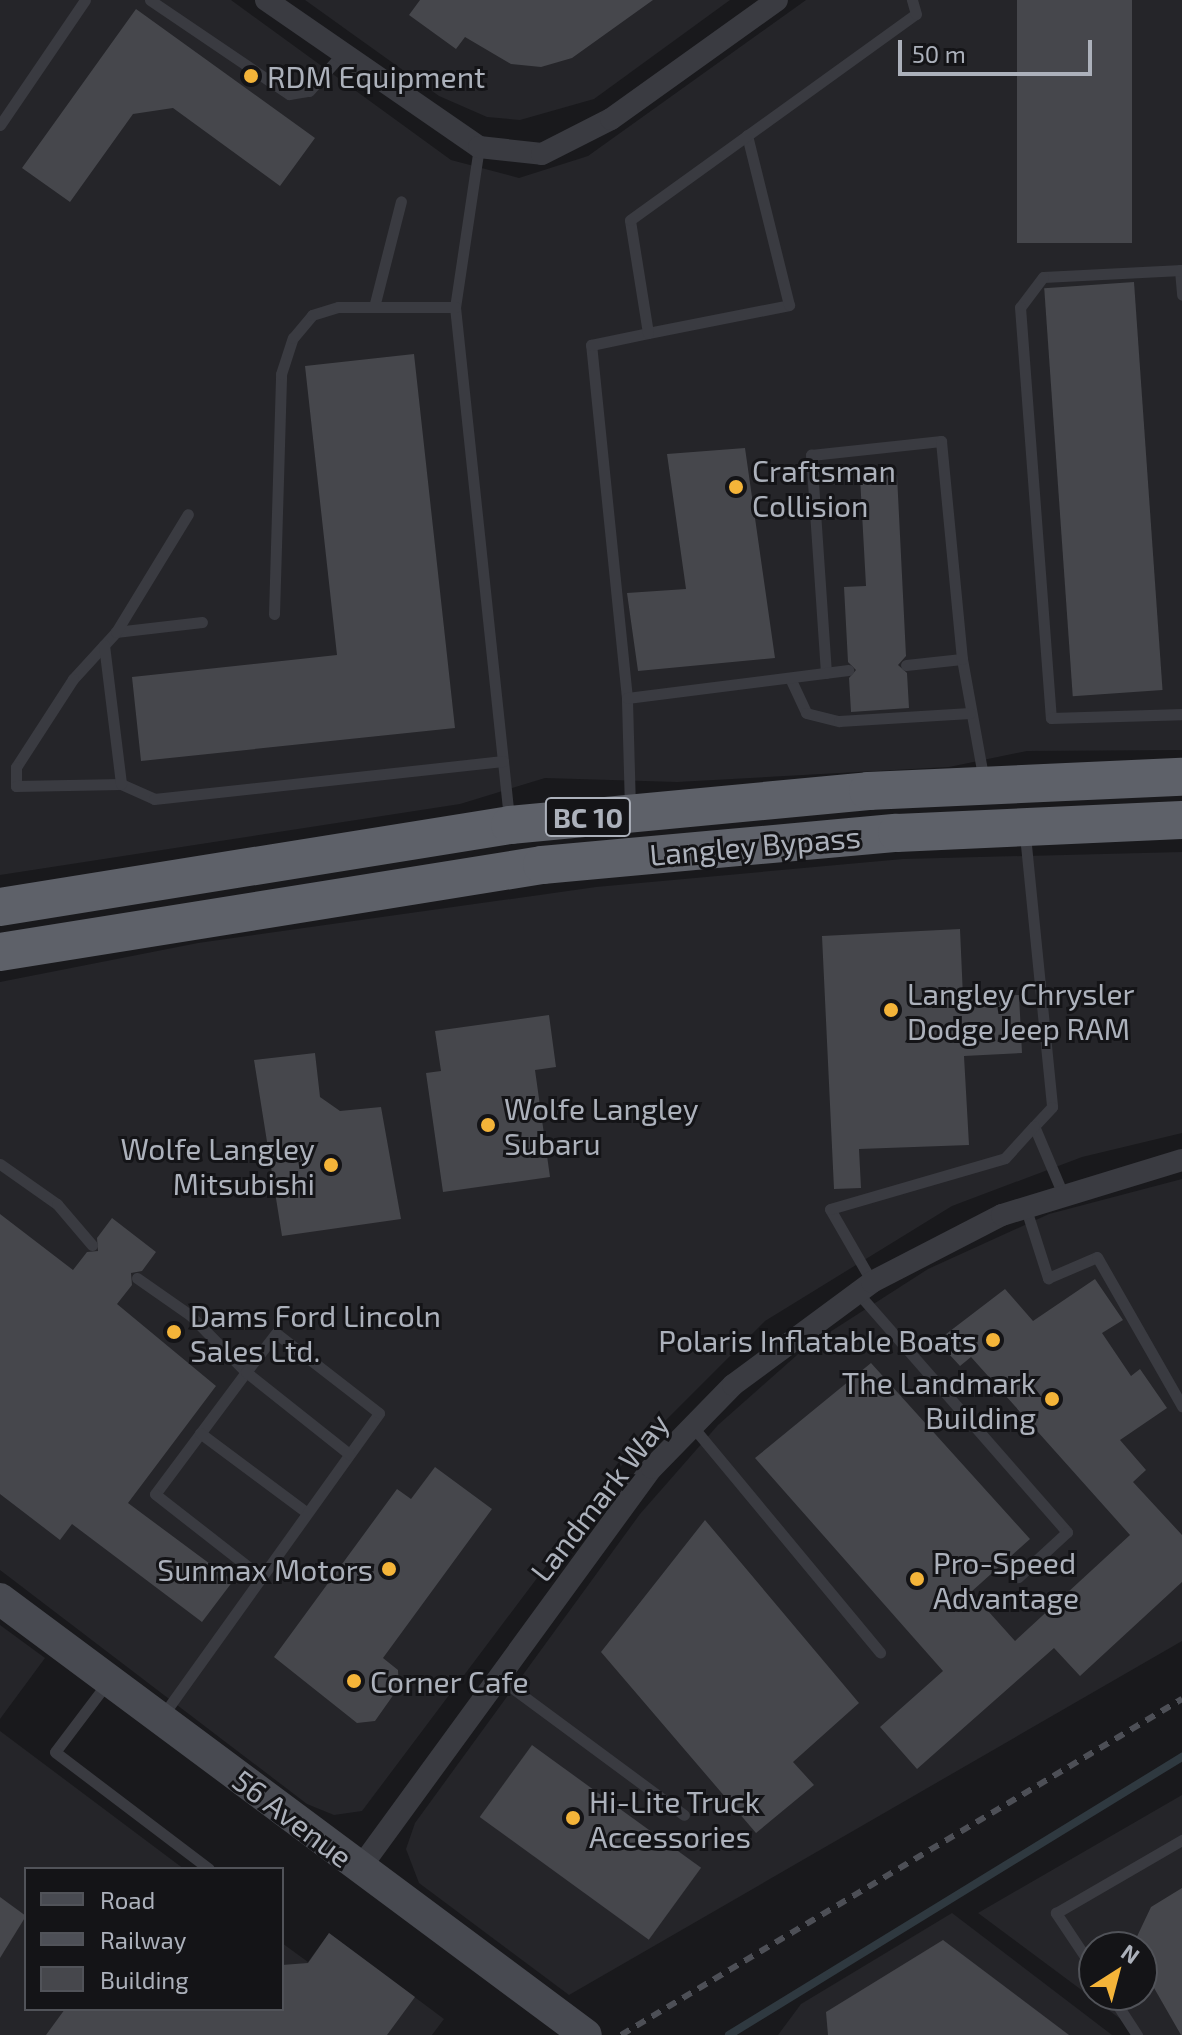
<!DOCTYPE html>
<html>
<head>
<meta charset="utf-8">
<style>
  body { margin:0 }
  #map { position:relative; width:1182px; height:2035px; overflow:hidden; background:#19191c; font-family:"Exo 2",sans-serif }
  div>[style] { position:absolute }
  .built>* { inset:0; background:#252529 }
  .stream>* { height:8px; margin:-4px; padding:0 4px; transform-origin:4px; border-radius:4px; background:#2f3940 }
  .building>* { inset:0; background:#46474c; transform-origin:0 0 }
  .service>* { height:11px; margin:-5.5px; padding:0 5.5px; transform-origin:5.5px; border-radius:5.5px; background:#3a3b41 }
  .minor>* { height:22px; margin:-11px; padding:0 11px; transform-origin:11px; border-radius:11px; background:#3a3b41 }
  .secondary>* { height:32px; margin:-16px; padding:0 16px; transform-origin:16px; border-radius:16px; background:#484a51 }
  .trunk>* { height:38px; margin:-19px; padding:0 19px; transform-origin:19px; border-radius:19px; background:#5e6169 }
  .rail>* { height:6px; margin-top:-3px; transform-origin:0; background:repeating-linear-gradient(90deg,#4d4f56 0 10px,transparent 0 18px) }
  .dots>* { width:22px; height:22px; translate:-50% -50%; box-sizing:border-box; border:4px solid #141417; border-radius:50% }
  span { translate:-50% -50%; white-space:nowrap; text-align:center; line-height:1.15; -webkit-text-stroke:6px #141417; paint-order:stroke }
  .shield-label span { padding:2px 6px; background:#141417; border:2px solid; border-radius:6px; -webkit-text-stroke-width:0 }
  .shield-label { font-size:28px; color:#acb1bb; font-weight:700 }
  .poi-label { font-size:30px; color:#acb1bb }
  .left { translate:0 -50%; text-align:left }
  .right { translate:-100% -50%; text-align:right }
  .street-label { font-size:30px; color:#acb1bb }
  .legend { position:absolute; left:24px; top:1867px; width:260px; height:144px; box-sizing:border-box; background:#141417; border:2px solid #515359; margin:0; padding:10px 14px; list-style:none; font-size:24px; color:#acb1bb }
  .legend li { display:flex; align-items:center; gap:16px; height:40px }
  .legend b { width:40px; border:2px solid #515359 }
  .north { position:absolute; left:1078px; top:1931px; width:80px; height:80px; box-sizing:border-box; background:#141417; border:2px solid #515359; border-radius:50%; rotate:36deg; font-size:22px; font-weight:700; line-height:32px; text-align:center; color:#acb1bb }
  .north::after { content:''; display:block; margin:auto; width:28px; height:36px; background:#f4b439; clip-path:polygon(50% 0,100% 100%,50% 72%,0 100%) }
  .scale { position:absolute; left:898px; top:40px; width:194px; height:36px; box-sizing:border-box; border:4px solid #acb1bb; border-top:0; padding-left:10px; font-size:24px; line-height:28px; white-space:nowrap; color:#acb1bb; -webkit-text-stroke:6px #141417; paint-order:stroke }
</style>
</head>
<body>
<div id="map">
  <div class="built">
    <div style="clip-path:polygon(0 0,231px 0,451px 160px,519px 178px,588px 156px,806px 0,1182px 0,1182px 750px,1027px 751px,949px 767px,677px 782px,545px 778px,460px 804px,0 875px)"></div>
    <div style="clip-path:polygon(305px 0,730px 0,594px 99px,520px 120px,487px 117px,439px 96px)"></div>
    <div style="clip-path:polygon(1182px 852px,1182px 1133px,1082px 1157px,952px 1206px,765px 1321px,625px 1461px,362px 1811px,334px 1815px,307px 1804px,0 1570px,0 982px,198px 943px,596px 887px,903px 859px)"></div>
    <div style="clip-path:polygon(1182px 1179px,1182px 1641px,569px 1995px,419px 1883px,406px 1849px,415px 1823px,640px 1514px,718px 1425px,805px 1348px,928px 1269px,1049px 1214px)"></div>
    <div style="clip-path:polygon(0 1625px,45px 1658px,0 1719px)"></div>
    <div style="clip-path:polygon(0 1731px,184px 1869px,26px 1869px,26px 2009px,282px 2009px,282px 1943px,308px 1962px,329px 1933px,444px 2019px,432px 2035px,0 2035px)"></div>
    <div style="clip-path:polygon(evenodd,1182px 1795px,1182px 2035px,1142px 2035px,978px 1913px,1182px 1795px,1094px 1947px,1142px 1947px,1142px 1995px,1094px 1995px,1094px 1947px)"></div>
    <div style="clip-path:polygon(952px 1913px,1112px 2035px,778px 2035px,801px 2004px)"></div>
  </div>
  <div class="stream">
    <div style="left:729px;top:2035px;width:532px;rotate:-31.54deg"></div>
  </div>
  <div class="building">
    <div style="clip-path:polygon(420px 0,653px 0,572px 58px,541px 67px,511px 64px,465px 37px,456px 49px,409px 15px)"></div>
    <div style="left:1017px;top:0;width:115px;height:243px"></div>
    <div style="clip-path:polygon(136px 9px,315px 138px,280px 186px,173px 108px,133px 114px,70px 202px,22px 168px)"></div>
    <div style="left:1134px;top:282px;width:409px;height:90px;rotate:86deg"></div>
    <div style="clip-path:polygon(414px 354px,455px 728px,141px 761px,132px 677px,337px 655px,305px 366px)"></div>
    <div style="clip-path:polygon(745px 448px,775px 658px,638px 671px,627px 593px,686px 589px,667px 454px)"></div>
    <div style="clip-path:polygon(897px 475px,906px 656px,898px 665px,907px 673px,909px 708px,851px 712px,849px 678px,856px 670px,848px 662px,844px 587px,866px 586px,860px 477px)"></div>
    <div style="clip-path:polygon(960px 929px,963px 997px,1019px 995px,1022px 1053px,964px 1056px,969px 1145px,859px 1149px,861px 1188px,834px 1189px,822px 936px)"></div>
    <div style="clip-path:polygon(549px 1015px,556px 1067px,535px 1070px,550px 1177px,443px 1192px,426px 1073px,441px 1071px,435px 1031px)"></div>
    <div style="clip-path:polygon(315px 1053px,320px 1097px,340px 1111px,381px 1107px,401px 1219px,282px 1236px,254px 1060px)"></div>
    <div style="clip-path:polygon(0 1214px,73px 1270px,87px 1252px,98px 1251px,97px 1238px,112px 1218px,156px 1252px,142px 1271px,131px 1273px,132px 1285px,117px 1304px,216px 1386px,128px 1503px,233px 1581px,202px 1622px,72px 1524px,60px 1540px,0 1494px)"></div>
    <div style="clip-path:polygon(1095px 1279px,1123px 1320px,1102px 1333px,1131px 1376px,1140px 1369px,1167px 1408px,1120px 1440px,1146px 1470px,1133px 1482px,1182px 1535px,1182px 1582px,1080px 1676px,1054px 1648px,917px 1769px,880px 1727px,943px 1671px,755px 1458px,871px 1363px,1030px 1539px,971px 1592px,1015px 1641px,1130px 1535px,971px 1357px,960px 1366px,937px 1341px,1005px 1289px,1033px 1321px)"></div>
    <div style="clip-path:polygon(435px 1467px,492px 1509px,383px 1658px,398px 1670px,399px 1687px,375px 1721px,357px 1723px,274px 1657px,397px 1489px,411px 1499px)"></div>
    <div style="clip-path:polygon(705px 1520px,859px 1703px,793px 1762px,814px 1785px,756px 1833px,601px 1652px)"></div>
    <div style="left:532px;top:1745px;width:209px;height:89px;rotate:36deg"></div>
    <div style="clip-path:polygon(1182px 1888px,1182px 2035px,1181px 2035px,1142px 1967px,1142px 1947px,1132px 1947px,1151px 1907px)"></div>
    <div style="clip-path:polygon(0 1897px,26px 1916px,0 1958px)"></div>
    <div style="clip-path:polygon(329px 1933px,415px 1997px,387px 2035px,46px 2035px,65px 2009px,282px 2009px,282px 1965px,308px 1963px)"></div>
    <div style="clip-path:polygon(943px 1940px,1069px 2035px,828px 2035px,826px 2012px)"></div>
  </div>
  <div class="service">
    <div style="left:150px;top:0;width:168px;rotate:34.1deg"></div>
    <div style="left:289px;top:94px;width:20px;rotate:-9deg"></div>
    <div style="left:309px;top:91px;width:48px;rotate:-48.4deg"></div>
    <div style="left:0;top:125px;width:151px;rotate:-55.8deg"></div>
    <div style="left:479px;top:147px;width:162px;rotate:98.5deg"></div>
    <div style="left:455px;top:307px;width:514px;rotate:83.97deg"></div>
    <div style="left:1180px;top:270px;width:25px;rotate:85deg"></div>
    <div style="left:1182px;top:270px;width:139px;rotate:177.1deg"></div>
    <div style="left:1043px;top:277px;width:38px;rotate:127deg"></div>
    <div style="left:1020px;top:307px;width:412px;rotate:85.7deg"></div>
    <div style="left:1051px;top:718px;width:131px;rotate:-1.7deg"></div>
    <div style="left:374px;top:307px;width:109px;rotate:-75.7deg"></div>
    <div style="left:648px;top:333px;width:144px;rotate:-11.2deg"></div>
    <div style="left:789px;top:305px;width:175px;rotate:-103.9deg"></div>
    <div style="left:274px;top:614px;width:240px;rotate:-88.3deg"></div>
    <div style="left:281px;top:374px;width:38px;rotate:-72deg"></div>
    <div style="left:293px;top:338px;width:30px;rotate:-50deg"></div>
    <div style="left:312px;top:315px;width:27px;rotate:-17deg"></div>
    <div style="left:338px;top:307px;width:117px"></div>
    <div style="left:202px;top:622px;width:87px;rotate:173.4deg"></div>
    <div style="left:116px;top:632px;width:64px;rotate:132.5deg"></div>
    <div style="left:73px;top:679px;width:105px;rotate:122.9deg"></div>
    <div style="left:16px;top:767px;width:19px;rotate:90deg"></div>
    <div style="left:16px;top:786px;width:105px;rotate:-1.1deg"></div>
    <div style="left:121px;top:784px;width:36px;rotate:24deg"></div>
    <div style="left:154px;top:799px;width:351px;rotate:-6.2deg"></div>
    <div style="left:116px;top:632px;width:138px;rotate:-58.6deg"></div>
    <div style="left:104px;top:645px;width:140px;rotate:83deg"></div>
    <div style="left:906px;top:665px;width:56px;rotate:-6.1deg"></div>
    <div style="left:962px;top:659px;width:124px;rotate:79.8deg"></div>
    <div style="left:826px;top:673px;width:219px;rotate:-93.9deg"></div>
    <div style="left:811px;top:455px;width:131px;rotate:-6.1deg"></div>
    <div style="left:941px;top:441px;width:219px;rotate:84.5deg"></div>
    <div style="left:790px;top:678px;width:38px;rotate:65deg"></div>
    <div style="left:806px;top:713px;width:34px;rotate:14deg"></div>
    <div style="left:839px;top:721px;width:131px;rotate:-3.5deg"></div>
    <div style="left:627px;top:698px;width:355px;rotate:-95.8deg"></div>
    <div style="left:591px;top:345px;width:58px;rotate:-11.9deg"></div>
    <div style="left:648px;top:333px;width:114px;rotate:-99.1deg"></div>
    <div style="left:630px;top:220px;width:352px;rotate:-35.8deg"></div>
    <div style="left:916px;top:14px;width:15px;rotate:-106deg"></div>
    <div style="left:630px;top:808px;width:110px;rotate:-91.6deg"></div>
    <div style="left:627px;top:698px;width:223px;rotate:-7.2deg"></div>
    <div style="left:1025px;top:835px;width:273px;rotate:84.3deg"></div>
    <div style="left:1052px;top:1107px;width:26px;rotate:133deg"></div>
    <div style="left:1034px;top:1126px;width:72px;rotate:67deg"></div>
    <div style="left:0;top:1164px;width:70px;rotate:35.1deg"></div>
    <div style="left:57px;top:1204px;width:54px;rotate:49.5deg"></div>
    <div style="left:1025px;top:1206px;width:76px;rotate:72.3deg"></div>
    <div style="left:1048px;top:1278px;width:53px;rotate:-23.2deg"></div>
    <div style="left:1097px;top:1257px;width:172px;rotate:60.3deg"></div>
    <div style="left:137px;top:1278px;width:65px;rotate:34.9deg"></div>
    <div style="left:190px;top:1315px;width:80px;rotate:45.5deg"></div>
    <div style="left:246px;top:1372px;width:152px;rotate:126.7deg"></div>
    <div style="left:155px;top:1494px;width:133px;rotate:38deg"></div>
    <div style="left:872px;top:1282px;width:84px;rotate:-119.9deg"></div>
    <div style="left:830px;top:1209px;width:182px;rotate:-16.2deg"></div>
    <div style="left:1005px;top:1158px;width:43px;rotate:-47.8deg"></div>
    <div style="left:857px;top:1292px;width:319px;rotate:48.8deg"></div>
    <div style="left:1067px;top:1532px;width:67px;rotate:137.4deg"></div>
    <div style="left:693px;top:1427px;width:293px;rotate:50.3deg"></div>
    <div style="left:200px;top:1433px;width:132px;rotate:36.7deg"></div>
    <div style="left:499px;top:1678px;width:230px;rotate:36.5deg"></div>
    <div style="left:107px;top:1683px;width:86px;rotate:127deg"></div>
    <div style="left:55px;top:1752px;width:193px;rotate:37.2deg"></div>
    <div style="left:163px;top:1715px;width:371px;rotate:-54.4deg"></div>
    <div style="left:379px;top:1413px;width:130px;rotate:-142.2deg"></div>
    <div style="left:276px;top:1333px;width:49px;rotate:127.6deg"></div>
    <div style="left:246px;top:1372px;width:132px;rotate:38.5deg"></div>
    <div style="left:1094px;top:1970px;width:69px;rotate:-123.7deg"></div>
    <div style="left:1056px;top:1913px;width:146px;rotate:-30.1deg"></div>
    <div style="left:1111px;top:1995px;width:48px;rotate:57deg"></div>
  </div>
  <div class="minor">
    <div style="left:266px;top:0;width:259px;rotate:34.6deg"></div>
    <div style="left:479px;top:147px;width:63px;rotate:6.3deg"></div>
    <div style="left:542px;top:154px;width:77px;rotate:-26.9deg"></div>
    <div style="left:611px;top:119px;width:204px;rotate:-35.6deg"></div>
    <div style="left:360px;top:1868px;width:495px;rotate:-53.9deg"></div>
    <div style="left:652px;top:1468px;width:116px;rotate:-45.7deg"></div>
    <div style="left:733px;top:1385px;width:173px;rotate:-36.5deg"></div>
    <div style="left:872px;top:1282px;width:146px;rotate:-27.3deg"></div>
    <div style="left:1002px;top:1215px;width:188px;rotate:-17deg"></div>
  </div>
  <div class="secondary">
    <div style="left:0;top:1599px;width:730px;rotate:36.65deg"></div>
  </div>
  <div class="trunk">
    <div style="left:0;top:907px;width:517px;rotate:-9.13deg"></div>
    <div style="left:510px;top:825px;width:360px;rotate:-5.4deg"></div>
    <div style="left:868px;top:791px;width:314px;rotate:-2.6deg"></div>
    <div style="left:0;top:952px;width:549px;rotate:-9.12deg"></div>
    <div style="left:542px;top:865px;width:356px;rotate:-5.2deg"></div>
    <div style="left:897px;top:833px;width:285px;rotate:-2.6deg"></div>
  </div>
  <div class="rail">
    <div style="left:621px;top:2035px;width:654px;rotate:-30.92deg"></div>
  </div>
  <div class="dots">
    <div style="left:251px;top:76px;background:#f4b439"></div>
    <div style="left:736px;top:487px;background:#f4b439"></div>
    <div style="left:891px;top:1010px;background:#f4b439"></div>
    <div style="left:488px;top:1125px;background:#f4b439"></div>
    <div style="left:331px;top:1165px;background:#f4b439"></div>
    <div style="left:174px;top:1332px;background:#f4b439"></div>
    <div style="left:993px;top:1340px;background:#f4b439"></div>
    <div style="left:1052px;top:1399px;background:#f4b439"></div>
    <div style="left:389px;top:1569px;background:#f4b439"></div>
    <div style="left:917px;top:1579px;background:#f4b439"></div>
    <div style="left:354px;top:1681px;background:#f4b439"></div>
    <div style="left:573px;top:1818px;background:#f4b439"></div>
  </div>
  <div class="shield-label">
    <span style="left:588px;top:817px">BC 10</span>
  </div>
  <div class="poi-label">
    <span class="left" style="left:267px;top:76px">RDM Equipment</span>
    <span class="left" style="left:752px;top:487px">Craftsman<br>Collision</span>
    <span class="left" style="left:907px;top:1010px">Langley Chrysler<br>Dodge Jeep RAM</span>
    <span class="left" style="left:504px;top:1125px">Wolfe Langley<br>Subaru</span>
    <span class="right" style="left:315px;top:1165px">Wolfe Langley<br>Mitsubishi</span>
    <span class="left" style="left:190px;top:1332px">Dams Ford Lincoln<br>Sales Ltd.</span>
    <span class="right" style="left:977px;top:1340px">Polaris Inflatable Boats</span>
    <span class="right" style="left:1036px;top:1399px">The Landmark<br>Building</span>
    <span class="left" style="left:933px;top:1579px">Pro-Speed<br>Advantage</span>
    <span class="right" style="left:373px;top:1569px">Sunmax Motors</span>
    <span class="left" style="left:370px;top:1681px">Corner Cafe</span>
    <span class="left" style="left:589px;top:1818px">Hi-Lite Truck<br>Accessories</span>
  </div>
  <div class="street-label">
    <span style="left:755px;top:845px;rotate:-5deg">Langley Bypass</span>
    <span style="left:599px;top:1497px;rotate:-52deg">Landmark Way</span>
    <span style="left:293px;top:1818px;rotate:37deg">56 Avenue</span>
  </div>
  <ul class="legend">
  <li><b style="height:10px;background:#484a51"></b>Road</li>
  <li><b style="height:10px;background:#4d4f56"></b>Railway</li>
  <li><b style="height:22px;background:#46474c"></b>Building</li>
  </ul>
  <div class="north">N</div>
  <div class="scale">50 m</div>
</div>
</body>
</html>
